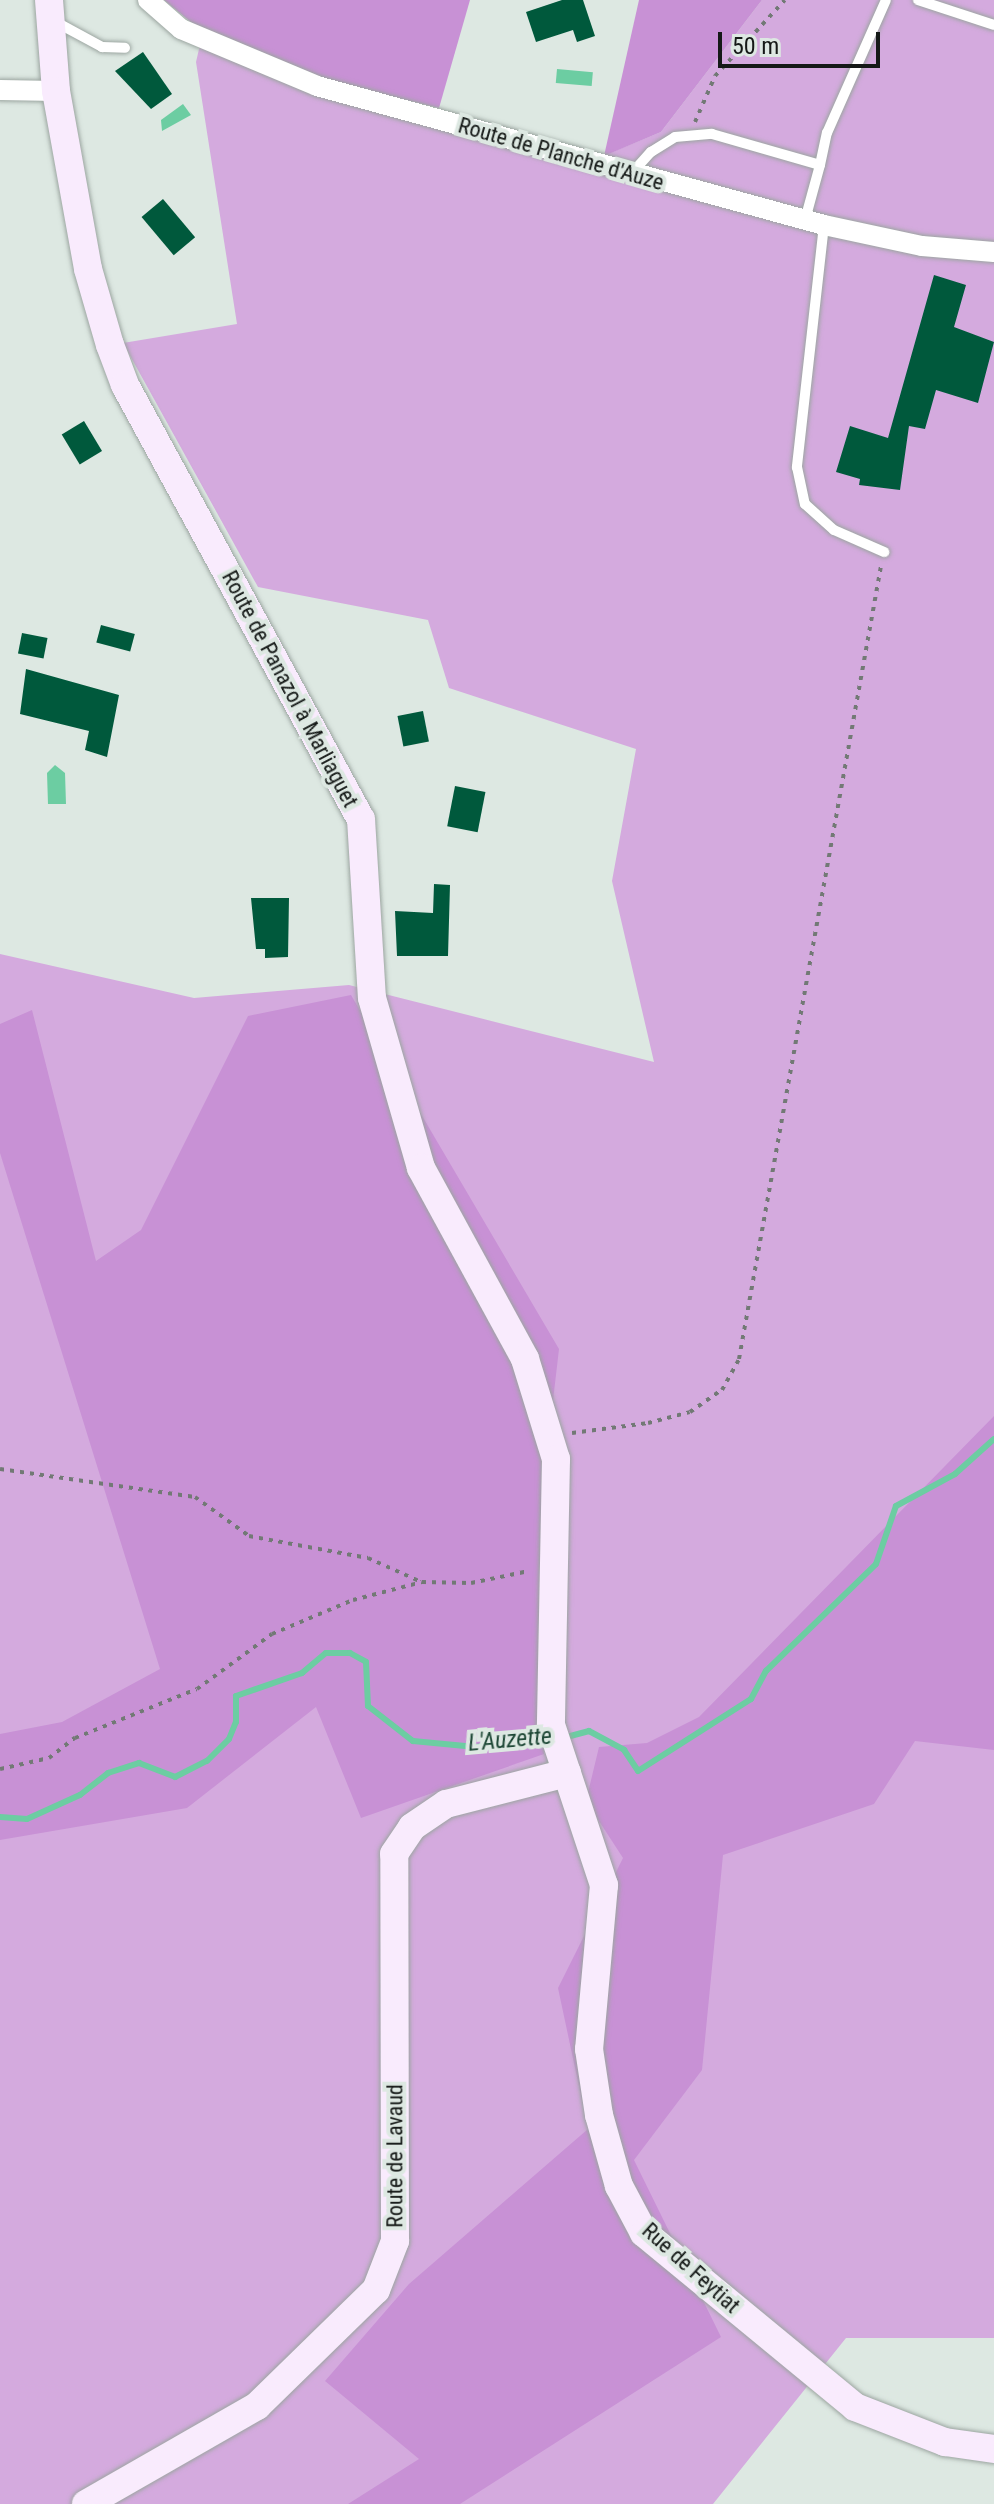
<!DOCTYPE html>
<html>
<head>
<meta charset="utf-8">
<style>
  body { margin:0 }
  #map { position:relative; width:994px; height:2504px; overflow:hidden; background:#dde8e2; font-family:"Roboto Condensed",sans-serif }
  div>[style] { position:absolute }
  .green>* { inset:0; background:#d4aade }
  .forest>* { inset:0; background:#c891d5 }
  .water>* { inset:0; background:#6ccda2; transform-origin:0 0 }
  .stream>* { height:6px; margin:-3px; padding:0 3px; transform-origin:3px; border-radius:3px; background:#6ccda2 }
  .building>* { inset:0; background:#00593c; transform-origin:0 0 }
  .path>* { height:4px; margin-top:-2px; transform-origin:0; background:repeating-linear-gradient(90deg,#727975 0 4px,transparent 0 10px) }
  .roads { filter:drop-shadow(0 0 2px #9ca6a1) drop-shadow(0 0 2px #9ca6a1) }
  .lane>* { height:10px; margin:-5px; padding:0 5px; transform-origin:5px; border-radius:5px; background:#fff }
  .street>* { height:20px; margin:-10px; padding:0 10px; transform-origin:10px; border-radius:10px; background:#fff }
  .secondary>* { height:28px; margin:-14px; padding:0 14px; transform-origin:14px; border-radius:14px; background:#f9ebfd }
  span { translate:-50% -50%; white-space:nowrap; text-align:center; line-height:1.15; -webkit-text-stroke:8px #dde8e2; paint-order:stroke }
  .street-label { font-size:22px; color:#151917 }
  .water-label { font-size:24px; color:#1c4634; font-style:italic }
  .scale { position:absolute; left:718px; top:32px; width:162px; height:36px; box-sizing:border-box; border:4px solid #151917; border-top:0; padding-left:10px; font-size:24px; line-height:28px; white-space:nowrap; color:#151917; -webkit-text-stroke:6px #dde8e2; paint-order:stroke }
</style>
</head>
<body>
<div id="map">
  <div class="green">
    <div style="clip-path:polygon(762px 0,994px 0,994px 2338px,846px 2338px,713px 2504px,0 2504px,0 954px,194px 998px,349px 985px,654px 1062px,612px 881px,636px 749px,449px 688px,428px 620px,258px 587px,123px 343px,237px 324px,196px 62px,203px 32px,337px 83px,603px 156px,661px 132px)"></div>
  </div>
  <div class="forest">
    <div style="clip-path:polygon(164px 0,470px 0,439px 108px,337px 83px,203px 32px)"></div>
    <div style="clip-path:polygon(639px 0,762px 0,661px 132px,604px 156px)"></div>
    <div style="clip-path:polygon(351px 995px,559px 1349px,546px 1461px,544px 1754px,361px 1818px,316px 1707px,187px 1808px,0 1840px,0 1734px,62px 1722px,160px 1669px,0 1153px,0 1024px,32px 1010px,96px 1261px,141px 1230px,248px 1016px)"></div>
    <div style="clip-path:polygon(994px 1416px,994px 1750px,915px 1741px,874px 1804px,723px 1855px,702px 2070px,634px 2160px,721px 2337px,460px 2504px,348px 2504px,419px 2459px,325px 2381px,409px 2284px,588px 2129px,558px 1988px,623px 1858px,586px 1801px,599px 1747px,647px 1743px,699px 1717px)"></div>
  </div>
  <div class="water">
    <div style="left:557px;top:69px;width:36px;height:14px;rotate:5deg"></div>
    <div style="clip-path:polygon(183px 104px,191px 115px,162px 131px,161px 120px)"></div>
    <div style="clip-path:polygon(55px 765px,65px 773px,66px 804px,48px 804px,47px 773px)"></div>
  </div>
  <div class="stream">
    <div style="left:563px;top:1738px;width:27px;rotate:-15deg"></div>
    <div style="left:589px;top:1731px;width:40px;rotate:28deg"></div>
    <div style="left:624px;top:1750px;width:25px;rotate:56deg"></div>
    <div style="left:638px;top:1771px;width:134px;rotate:-32.5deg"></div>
    <div style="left:751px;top:1699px;width:32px;rotate:-62deg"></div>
    <div style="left:766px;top:1671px;width:153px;rotate:-44.2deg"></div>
    <div style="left:876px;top:1564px;width:61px;rotate:-71deg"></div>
    <div style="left:896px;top:1506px;width:67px;rotate:-28.5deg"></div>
    <div style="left:955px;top:1474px;width:52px;rotate:-41.9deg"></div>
    <div style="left:0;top:1817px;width:27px;rotate:4deg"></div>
    <div style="left:27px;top:1819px;width:58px;rotate:-24.4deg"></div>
    <div style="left:80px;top:1795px;width:36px;rotate:-38deg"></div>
    <div style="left:108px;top:1773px;width:33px;rotate:-18deg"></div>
    <div style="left:139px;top:1763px;width:39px;rotate:21deg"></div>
    <div style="left:175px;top:1777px;width:36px;rotate:-27deg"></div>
    <div style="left:207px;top:1761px;width:31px;rotate:-45deg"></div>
    <div style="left:229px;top:1739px;width:18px;rotate:-68deg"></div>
    <div style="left:236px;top:1722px;width:26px;rotate:-90deg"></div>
    <div style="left:236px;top:1696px;width:70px;rotate:-19.2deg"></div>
    <div style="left:302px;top:1673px;width:31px;rotate:-40deg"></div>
    <div style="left:326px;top:1653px;width:24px"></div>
    <div style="left:350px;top:1653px;width:18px;rotate:29deg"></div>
    <div style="left:366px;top:1662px;width:44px;rotate:87.4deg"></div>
    <div style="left:368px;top:1706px;width:57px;rotate:37.9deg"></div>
    <div style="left:413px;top:1741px;width:63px;rotate:5.4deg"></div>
    <div style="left:476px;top:1747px;width:72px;rotate:-5.6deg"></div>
  </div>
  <div class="building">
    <div style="clip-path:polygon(562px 0,583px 0,595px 36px,577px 42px,573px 30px,536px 42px,526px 12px)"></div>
    <div style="clip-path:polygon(143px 52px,172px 94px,151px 109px,115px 71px)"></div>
    <div style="left:163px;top:199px;width:50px;height:28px;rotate:50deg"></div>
    <div style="clip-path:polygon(934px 275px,966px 285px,954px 327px,994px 342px,978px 403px,936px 390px,925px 429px,909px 426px,900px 490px,859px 485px,860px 479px,836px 472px,850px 426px,888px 438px)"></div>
    <div style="left:84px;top:421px;width:35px;height:26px;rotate:59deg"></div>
    <div style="left:101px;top:625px;width:35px;height:18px;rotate:15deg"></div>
    <div style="left:22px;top:633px;width:26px;height:21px;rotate:11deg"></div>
    <div style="clip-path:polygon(26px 669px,119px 695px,107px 757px,85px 750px,89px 731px,20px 714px)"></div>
    <div style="left:423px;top:711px;width:31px;height:26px;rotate:79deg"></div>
    <div style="left:455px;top:786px;width:31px;height:41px;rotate:11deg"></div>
    <div style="clip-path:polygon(434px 884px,450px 885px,448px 956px,397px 956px,395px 911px,433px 913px)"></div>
    <div style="clip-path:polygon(251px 898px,289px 898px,288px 957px,265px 958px,265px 949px,256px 949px)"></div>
  </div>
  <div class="path">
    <div style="left:695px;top:122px;width:50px;rotate:-66.5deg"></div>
    <div style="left:715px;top:76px;width:103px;rotate:-47.4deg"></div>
    <div style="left:572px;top:1433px;width:77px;rotate:-7.5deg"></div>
    <div style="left:648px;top:1423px;width:43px;rotate:-14.7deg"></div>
    <div style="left:690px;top:1412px;width:39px;rotate:-35deg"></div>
    <div style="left:722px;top:1390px;width:35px;rotate:-61deg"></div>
    <div style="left:739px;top:1359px;width:806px;rotate:-79.85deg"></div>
    <div style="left:0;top:1469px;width:197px;rotate:8.2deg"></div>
    <div style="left:195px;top:1497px;width:67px;rotate:35.8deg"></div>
    <div style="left:249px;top:1536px;width:121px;rotate:10.5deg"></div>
    <div style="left:368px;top:1558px;width:56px;rotate:24.3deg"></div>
    <div style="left:0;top:1769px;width:50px;rotate:-12.7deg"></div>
    <div style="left:49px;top:1758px;width:33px;rotate:-38deg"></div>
    <div style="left:75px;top:1738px;width:131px;rotate:-21.9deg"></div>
    <div style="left:197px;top:1689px;width:93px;rotate:-36.3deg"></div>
    <div style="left:272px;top:1634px;width:88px;rotate:-22.8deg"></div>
    <div style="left:353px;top:1600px;width:71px;rotate:-14.6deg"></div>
    <div style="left:422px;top:1582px;width:49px;rotate:1.2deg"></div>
    <div style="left:471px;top:1583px;width:59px;rotate:-11.7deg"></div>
  </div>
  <div class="roads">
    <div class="lane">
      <div style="left:918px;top:0;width:80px;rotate:18.2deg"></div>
      <div style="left:54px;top:21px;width:55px;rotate:28.4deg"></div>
      <div style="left:102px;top:47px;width:23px;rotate:2deg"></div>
      <div style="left:820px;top:165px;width:33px;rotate:-78deg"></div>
      <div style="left:827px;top:133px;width:145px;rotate:-66.1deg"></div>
      <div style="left:631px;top:174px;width:30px;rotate:-48deg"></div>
      <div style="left:651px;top:152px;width:28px;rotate:-32deg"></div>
      <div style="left:675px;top:137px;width:37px;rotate:-5deg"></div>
      <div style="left:712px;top:134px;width:112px;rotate:16deg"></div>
      <div style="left:820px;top:165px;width:57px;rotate:105.3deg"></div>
      <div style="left:824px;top:225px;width:244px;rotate:96.4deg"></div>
      <div style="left:797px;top:467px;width:38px;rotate:78deg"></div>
      <div style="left:805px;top:504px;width:39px;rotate:42deg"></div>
      <div style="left:834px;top:530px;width:55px;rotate:23.7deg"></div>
    </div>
    <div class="street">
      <div style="left:148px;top:0;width:44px;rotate:41.3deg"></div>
      <div style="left:181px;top:29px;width:147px;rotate:22.7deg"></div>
      <div style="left:317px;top:86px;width:526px;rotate:15.33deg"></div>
      <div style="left:824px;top:225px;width:100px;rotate:12.1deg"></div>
      <div style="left:922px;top:246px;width:72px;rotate:4.8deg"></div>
      <div style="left:0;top:90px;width:56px;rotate:1deg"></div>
    </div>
    <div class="secondary">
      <div style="left:49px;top:0;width:91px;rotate:85.6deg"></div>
      <div style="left:56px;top:91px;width:181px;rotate:79.8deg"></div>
      <div style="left:88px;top:269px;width:79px;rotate:73.9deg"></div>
      <div style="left:110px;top:345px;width:43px;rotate:69.4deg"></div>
      <div style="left:125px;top:385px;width:494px;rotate:61.5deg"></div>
      <div style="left:361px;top:819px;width:179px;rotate:86.5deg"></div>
      <div style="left:372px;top:998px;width:177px;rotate:73.9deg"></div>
      <div style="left:421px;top:1168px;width:217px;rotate:61.4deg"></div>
      <div style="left:525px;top:1359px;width:105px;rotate:72.8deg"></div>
      <div style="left:556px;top:1459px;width:266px;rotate:91.1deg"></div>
      <div style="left:551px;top:1725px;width:169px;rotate:71.7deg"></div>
      <div style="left:604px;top:1885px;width:165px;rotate:95.2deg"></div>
      <div style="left:589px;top:2049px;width:67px;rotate:81.4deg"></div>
      <div style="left:599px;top:2115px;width:74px;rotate:74.3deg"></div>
      <div style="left:619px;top:2186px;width:53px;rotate:62deg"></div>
      <div style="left:644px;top:2233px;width:273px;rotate:39.5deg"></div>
      <div style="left:855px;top:2407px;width:97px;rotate:21.3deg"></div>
      <div style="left:945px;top:2442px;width:49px;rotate:8.1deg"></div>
      <div style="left:86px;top:2504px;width:197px;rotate:-29.8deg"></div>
      <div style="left:257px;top:2406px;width:166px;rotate:-44.3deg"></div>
      <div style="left:376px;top:2290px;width:53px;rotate:-68.8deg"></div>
      <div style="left:395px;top:2241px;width:387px;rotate:-90.1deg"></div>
      <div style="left:394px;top:1854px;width:32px;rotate:-56deg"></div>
      <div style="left:412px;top:1827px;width:41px;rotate:-34.1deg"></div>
      <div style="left:446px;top:1804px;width:125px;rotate:-14.4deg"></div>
    </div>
  </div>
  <div class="street-label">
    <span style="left:561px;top:154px;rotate:16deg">Route de Planche d'Auze</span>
    <span style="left:290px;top:689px;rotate:62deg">Route de Panazol à Marliaguet</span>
    <span style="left:395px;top:2156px;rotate:-90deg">Route de Lavaud</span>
    <span style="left:691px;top:2268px;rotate:42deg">Rue de Feytiat</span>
  </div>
  <div class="water-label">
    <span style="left:510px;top:1740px;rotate:-5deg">L'Auzette</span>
  </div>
  <div class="scale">50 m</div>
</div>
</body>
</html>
